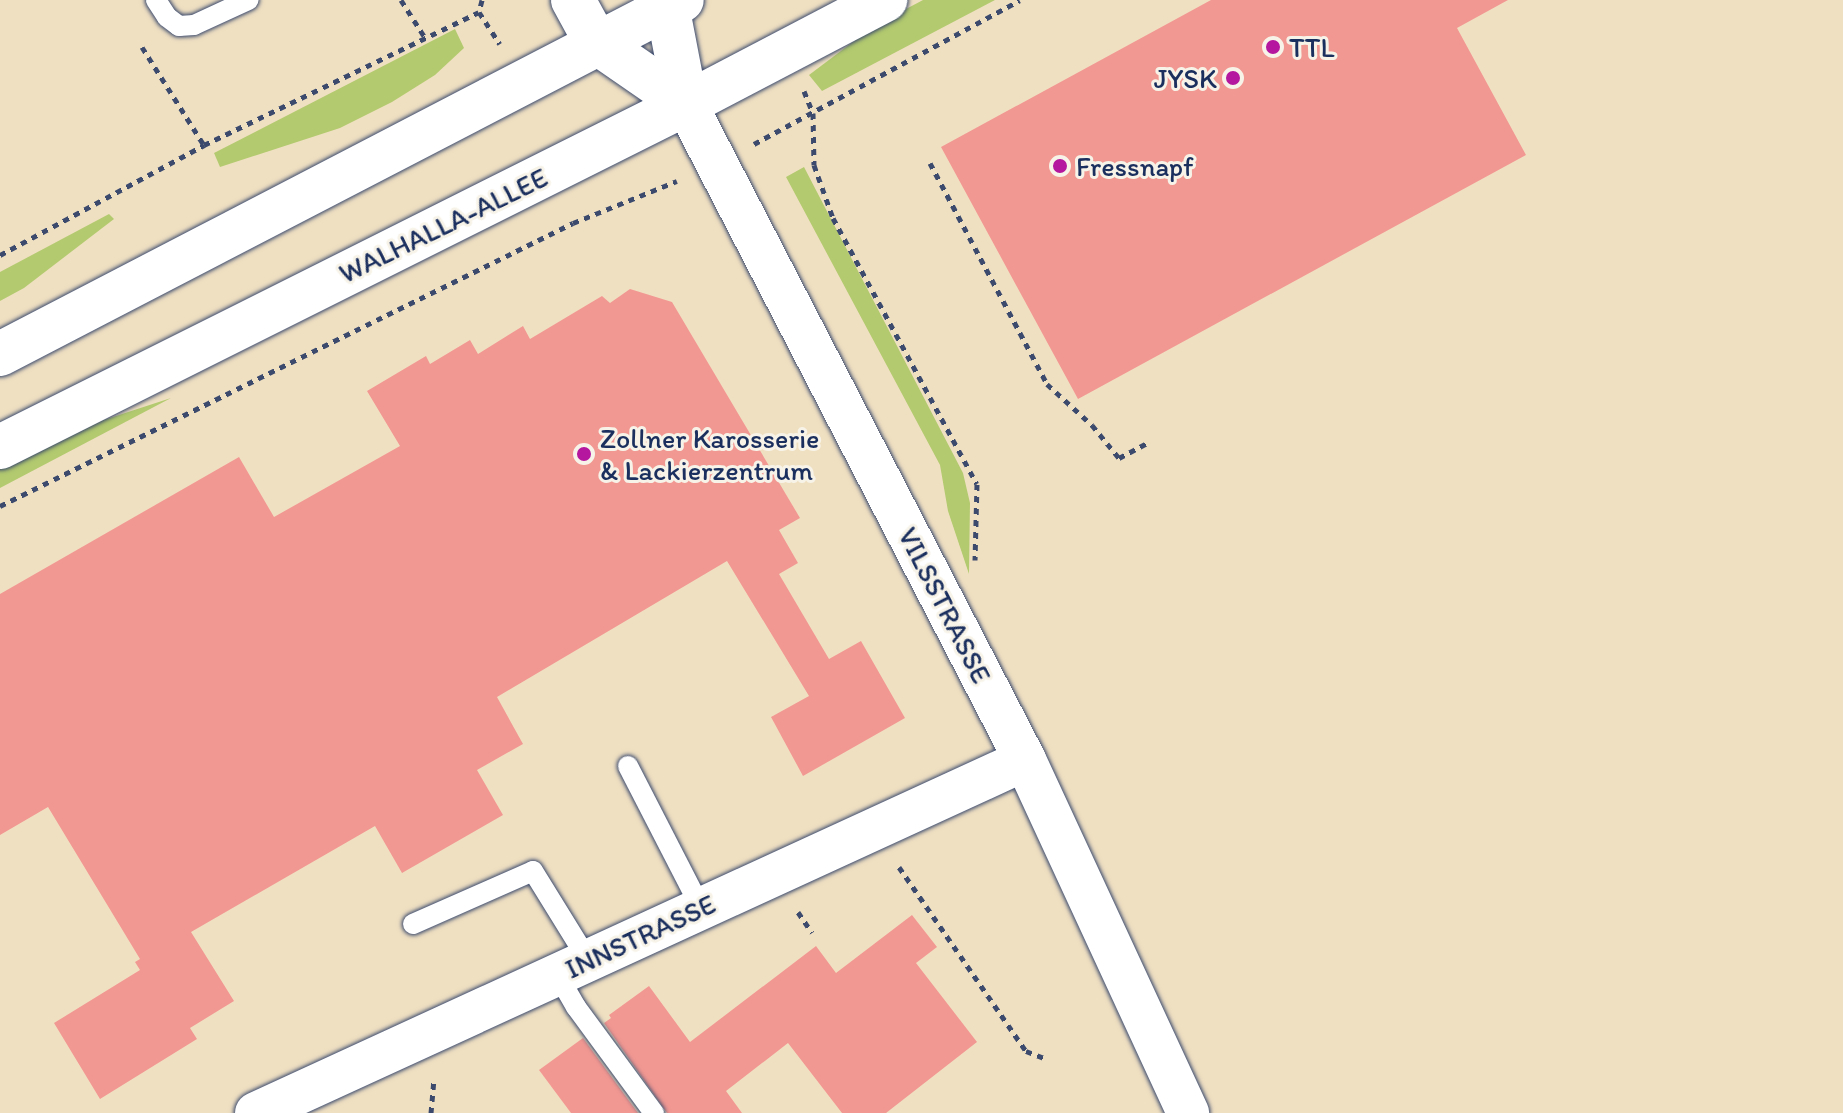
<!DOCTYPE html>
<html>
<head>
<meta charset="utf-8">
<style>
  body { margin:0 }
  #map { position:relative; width:1843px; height:1113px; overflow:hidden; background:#f0e0c2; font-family:Itim,sans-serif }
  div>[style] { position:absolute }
  .green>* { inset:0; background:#b3ca6f }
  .building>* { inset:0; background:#f29892 }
  .path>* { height:5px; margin-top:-2.5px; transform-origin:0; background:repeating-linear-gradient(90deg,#3b4a6d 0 6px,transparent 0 12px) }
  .roads { filter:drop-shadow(0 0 2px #3b4a6d) drop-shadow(0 0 2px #3b4a6d) }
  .lane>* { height:20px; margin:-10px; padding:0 10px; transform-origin:10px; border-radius:10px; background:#fff }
  .street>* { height:42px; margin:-21px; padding:0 21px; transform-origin:21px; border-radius:21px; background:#fff }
  .secondary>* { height:44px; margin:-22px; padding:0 22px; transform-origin:22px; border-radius:22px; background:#fff }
  .dots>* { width:22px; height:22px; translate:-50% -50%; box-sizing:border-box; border:4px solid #f7f3e8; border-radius:50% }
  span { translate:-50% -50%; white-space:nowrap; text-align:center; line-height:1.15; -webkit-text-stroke:6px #f7f3e8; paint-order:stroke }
  .poi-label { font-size:28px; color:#1b2f5e }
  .left { translate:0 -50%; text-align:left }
  .right { translate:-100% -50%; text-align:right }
  .street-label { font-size:28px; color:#1b2f5e }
</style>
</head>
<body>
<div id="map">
  <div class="green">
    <div style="clip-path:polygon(923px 0,995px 0,822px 91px,809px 75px,874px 26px)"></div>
    <div style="clip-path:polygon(455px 29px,464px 48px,435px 75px,392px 102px,340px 128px,220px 167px,214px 153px)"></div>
    <div style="clip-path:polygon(804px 167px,963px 473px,970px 503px,969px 574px,948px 511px,940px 465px,786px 177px)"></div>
    <div style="clip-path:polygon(109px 214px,114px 219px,24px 288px,0 301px,0 272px)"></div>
    <div style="clip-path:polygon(171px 398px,0 488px,0 467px,70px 431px)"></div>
  </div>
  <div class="building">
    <div style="clip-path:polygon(1211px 0,1508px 0,1457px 28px,1526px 155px,1078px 399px,941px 147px)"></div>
    <div style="clip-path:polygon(630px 289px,672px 302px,800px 518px,779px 530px,798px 563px,779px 574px,829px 659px,861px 641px,905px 718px,803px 776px,771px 717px,809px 696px,727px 561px,497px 697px,523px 744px,477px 770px,503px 815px,402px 873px,375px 826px,191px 932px,234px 1001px,190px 1028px,197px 1039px,100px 1099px,54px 1023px,140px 970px,135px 962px,140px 959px,48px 807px,0 835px,0 594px,239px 457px,274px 517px,400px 446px,367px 391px,426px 356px,430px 364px,470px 340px,478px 354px,523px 326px,530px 339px,602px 296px,610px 303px)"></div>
    <div style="clip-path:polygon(912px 915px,937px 947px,916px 963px,977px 1042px,886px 1113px,842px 1113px,788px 1043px,726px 1091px,742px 1113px,667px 1113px,604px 1023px,611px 1018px,609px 1015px,649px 986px,690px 1042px,816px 946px,836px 973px)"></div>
    <div style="clip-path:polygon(583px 1038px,638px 1113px,571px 1113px,539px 1070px)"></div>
  </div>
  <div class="path">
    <div style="left:401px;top:0;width:43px;rotate:57.4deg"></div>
    <div style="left:482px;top:0;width:12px;rotate:104deg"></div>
    <div style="left:479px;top:12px;width:38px;rotate:57deg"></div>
    <div style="left:142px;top:47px;width:116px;rotate:57.7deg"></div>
    <div style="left:804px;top:91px;width:24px;rotate:68deg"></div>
    <div style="left:813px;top:113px;width:52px;rotate:88.9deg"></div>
    <div style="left:814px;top:165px;width:56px;rotate:70.3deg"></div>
    <div style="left:833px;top:218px;width:302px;rotate:61.6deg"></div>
    <div style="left:977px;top:484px;width:76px;rotate:91.5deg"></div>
    <div style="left:754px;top:144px;width:302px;rotate:-28.4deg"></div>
    <div style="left:930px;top:163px;width:250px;rotate:62.1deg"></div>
    <div style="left:1047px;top:384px;width:61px;rotate:42.3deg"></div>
    <div style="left:1092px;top:425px;width:43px;rotate:50.7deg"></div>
    <div style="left:1119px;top:458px;width:34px;rotate:-28deg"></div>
    <div style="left:0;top:255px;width:232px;rotate:-28.3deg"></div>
    <div style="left:204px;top:145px;width:305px;rotate:-25.8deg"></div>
    <div style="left:0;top:506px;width:639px;rotate:-26.28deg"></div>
    <div style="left:573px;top:223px;width:112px;rotate:-22deg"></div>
    <div style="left:899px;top:867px;width:224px;rotate:55.4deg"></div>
    <div style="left:1026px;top:1051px;width:19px;rotate:21deg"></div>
    <div style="left:798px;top:912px;width:25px;rotate:56deg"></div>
    <div style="left:431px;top:1113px;width:32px;rotate:-85deg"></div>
  </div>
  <div class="roads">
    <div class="lane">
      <div style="left:156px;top:0;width:20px;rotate:57deg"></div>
      <div style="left:167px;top:17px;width:15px;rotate:37deg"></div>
      <div style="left:179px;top:26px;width:15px;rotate:-4deg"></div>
      <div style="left:194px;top:25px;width:60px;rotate:-24.8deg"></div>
      <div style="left:628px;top:766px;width:160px;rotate:62.8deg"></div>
      <div style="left:413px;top:924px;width:131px;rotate:-23.8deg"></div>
      <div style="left:533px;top:871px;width:105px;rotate:58.3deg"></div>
      <div style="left:557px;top:974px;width:38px;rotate:60deg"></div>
      <div style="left:576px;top:1007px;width:132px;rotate:53.7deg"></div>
    </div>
    <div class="street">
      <div style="left:686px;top:104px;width:738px;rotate:62.67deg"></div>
      <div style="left:1025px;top:760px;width:389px;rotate:65.2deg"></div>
      <div style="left:256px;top:1113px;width:846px;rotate:-24.66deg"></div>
    </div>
    <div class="secondary">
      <div style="left:573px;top:0;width:48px;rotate:61.3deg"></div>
      <div style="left:596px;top:42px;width:109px;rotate:34.6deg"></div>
      <div style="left:666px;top:0;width:106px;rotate:79.1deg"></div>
      <div style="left:0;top:354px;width:768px;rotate:-27.43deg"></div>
      <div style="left:0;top:447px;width:767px;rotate:-26.57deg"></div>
      <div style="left:686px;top:104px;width:225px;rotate:-27.6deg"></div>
    </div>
  </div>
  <div class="dots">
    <div style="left:1273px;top:47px;background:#b5179e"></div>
    <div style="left:1233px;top:78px;background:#b5179e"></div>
    <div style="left:1060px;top:166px;background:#b5179e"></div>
    <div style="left:584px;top:454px;background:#b5179e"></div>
  </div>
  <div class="poi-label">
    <span class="left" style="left:1289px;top:47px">TTL</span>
    <span class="right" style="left:1217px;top:78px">JYSK</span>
    <span class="left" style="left:1076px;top:166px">Fressnapf</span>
    <span class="left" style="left:600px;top:454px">Zollner Karosserie<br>&amp; Lackierzentrum</span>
  </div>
  <div class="street-label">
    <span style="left:443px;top:225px;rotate:-26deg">WALHALLA-ALLEE</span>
    <span style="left:945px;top:605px;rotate:63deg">VILSSTRASSE</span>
    <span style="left:640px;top:936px;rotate:-25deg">INNSTRASSE</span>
  </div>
</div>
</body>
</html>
